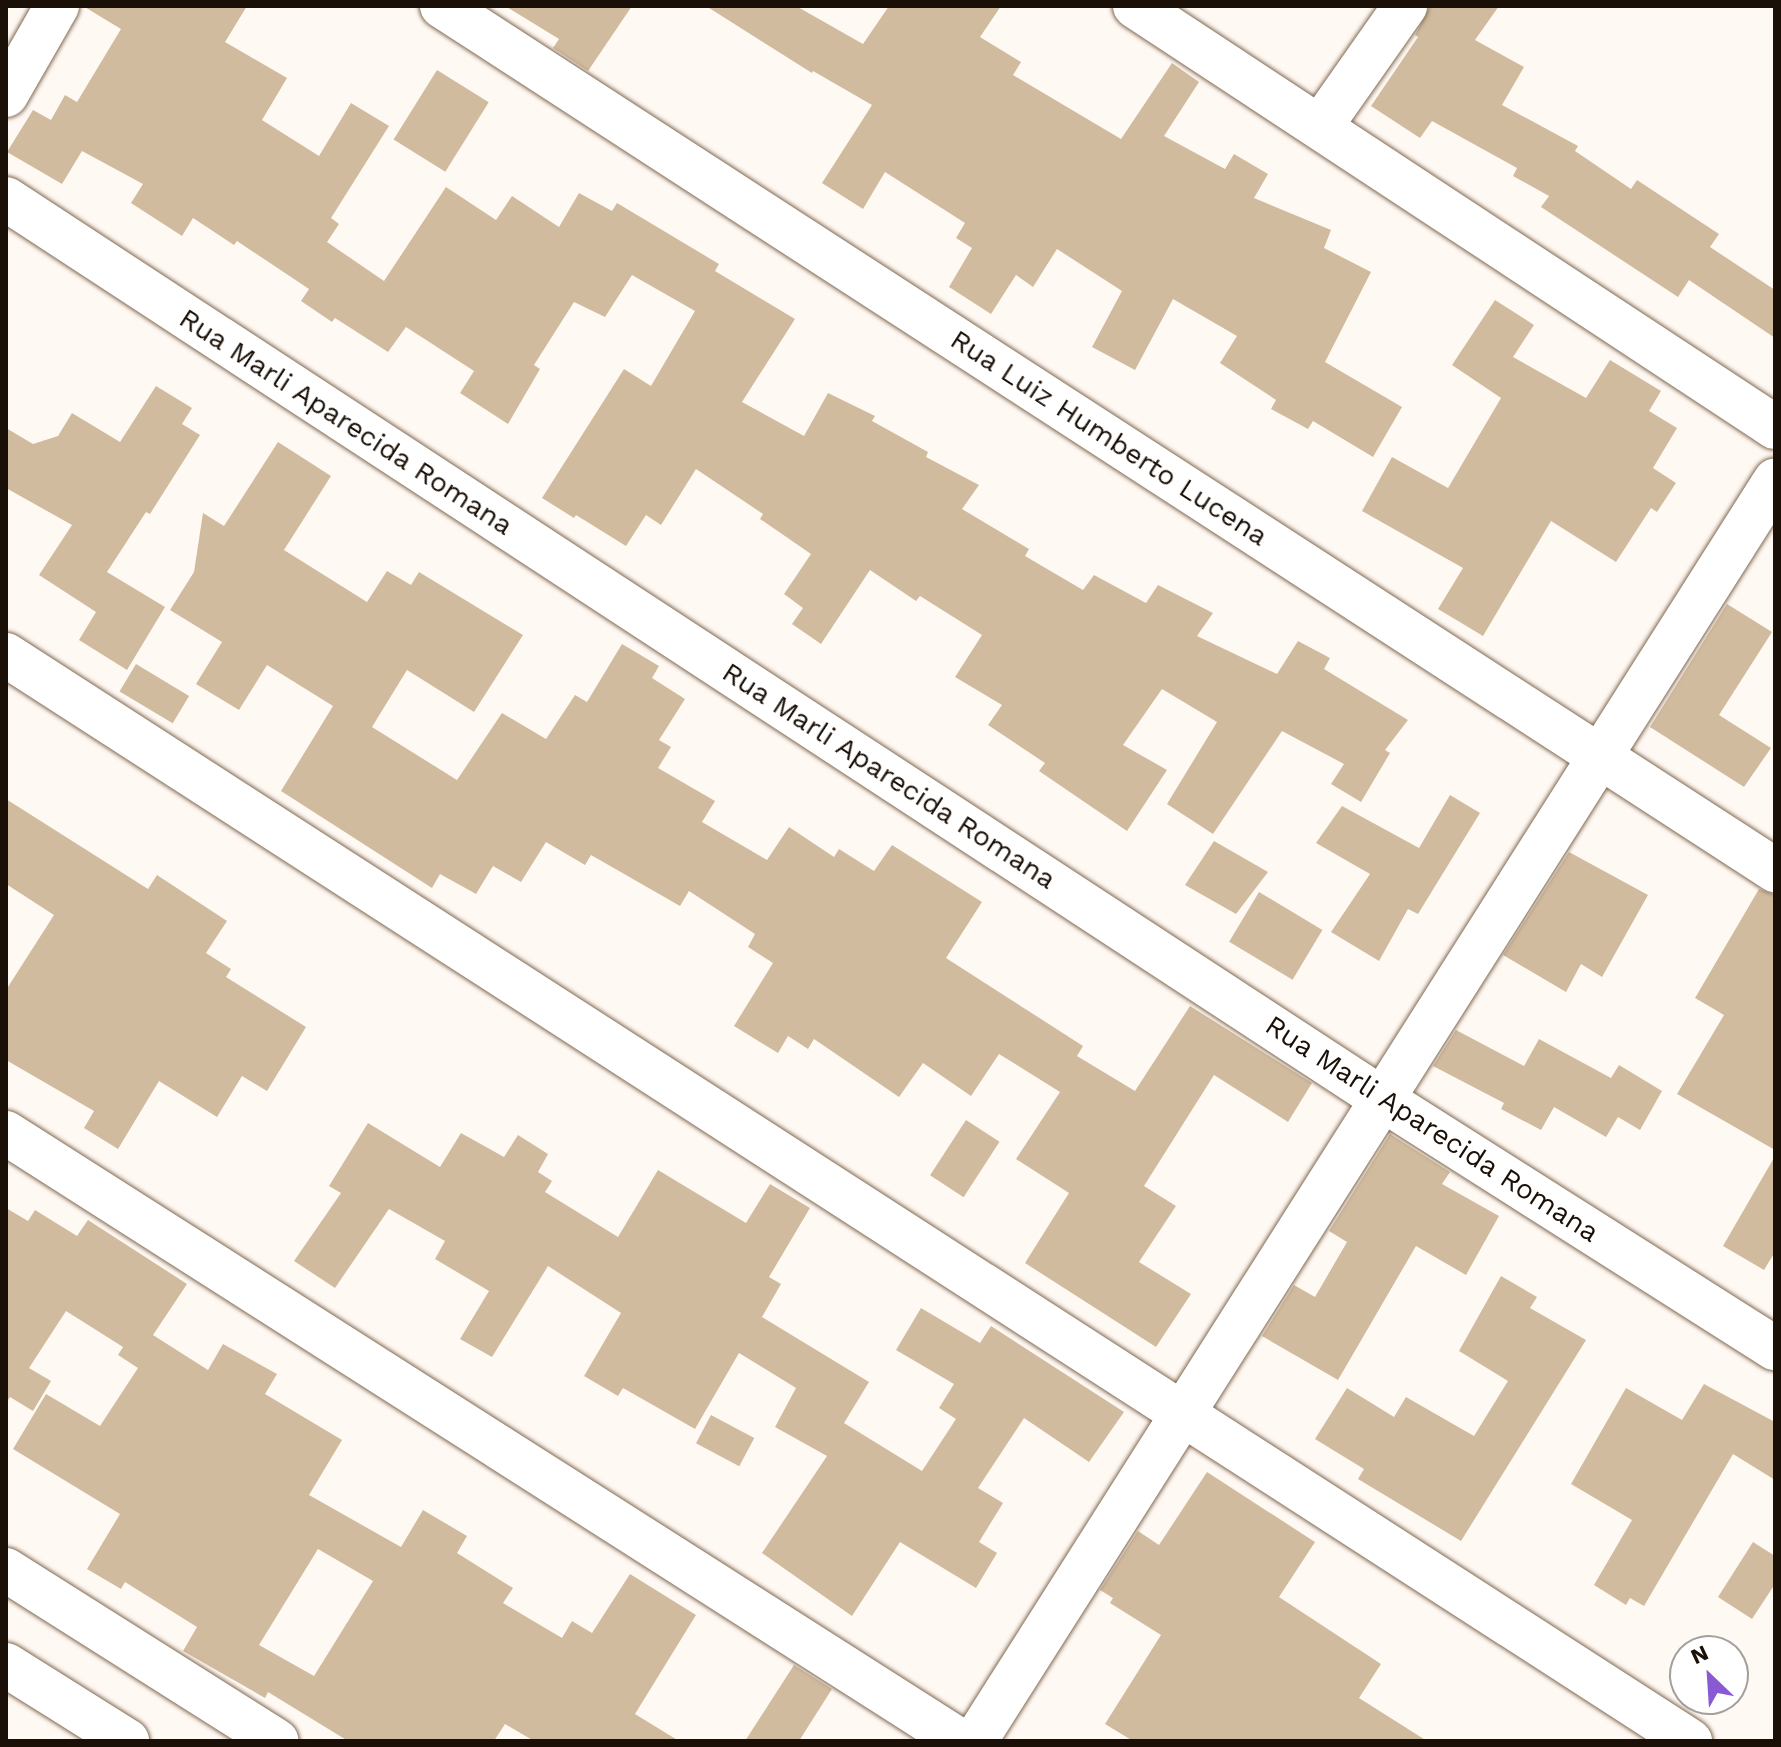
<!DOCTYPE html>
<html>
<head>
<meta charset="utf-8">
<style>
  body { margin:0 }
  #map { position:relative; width:1781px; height:1747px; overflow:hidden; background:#fff9f4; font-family:"Work Sans",sans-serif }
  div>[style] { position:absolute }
  .building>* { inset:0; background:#d1bb9e; transform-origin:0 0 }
  .roads { filter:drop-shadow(0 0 2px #816950) drop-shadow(0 0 2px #816950) }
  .minor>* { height:44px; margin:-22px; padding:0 22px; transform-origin:22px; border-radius:22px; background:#fff }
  span { translate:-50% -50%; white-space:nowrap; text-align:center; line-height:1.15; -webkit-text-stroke:6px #fff; paint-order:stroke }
  .street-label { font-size:28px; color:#1a1007 }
  .frame { position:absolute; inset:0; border:8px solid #1a1007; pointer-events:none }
  .north { position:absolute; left:1669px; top:1635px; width:80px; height:80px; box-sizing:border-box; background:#fff; border:2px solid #a39f9c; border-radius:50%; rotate:335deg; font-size:22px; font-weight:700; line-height:32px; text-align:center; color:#1a1007 }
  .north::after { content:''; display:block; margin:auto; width:28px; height:36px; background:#8a5ad4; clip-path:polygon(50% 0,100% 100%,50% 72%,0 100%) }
</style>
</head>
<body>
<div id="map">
  <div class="building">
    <div style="clip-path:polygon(83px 6px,247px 6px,225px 42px,287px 78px,262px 120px,319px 156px,351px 103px,389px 126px,331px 218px,339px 224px,327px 242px,384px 281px,446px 187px,496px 220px,512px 196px,559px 227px,579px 193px,612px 211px,617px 203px,719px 264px,715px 271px,795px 319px,742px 402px,804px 436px,828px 393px,875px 416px,872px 421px,928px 452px,926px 457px,979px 485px,962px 509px,1029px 549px,1025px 556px,1083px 590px,1094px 575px,1146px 603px,1158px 585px,1213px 613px,1197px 636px,1277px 674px,1298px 641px,1330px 658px,1324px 669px,1408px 720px,1385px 750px,1390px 753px,1361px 802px,1331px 784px,1344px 764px,1282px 731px,1213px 834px,1167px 804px,1217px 722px,1162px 689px,1123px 745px,1167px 770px,1127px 831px,1039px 771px,1045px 763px,988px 725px,1002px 705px,955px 677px,982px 635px,920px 596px,916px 601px,870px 570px,821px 644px,792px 624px,803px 608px,784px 594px,811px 554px,760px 519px,763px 514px,696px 469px,661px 525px,646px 515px,626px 546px,576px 515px,574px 518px,542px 498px,624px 369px,651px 386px,695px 311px,632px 275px,605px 317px,574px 302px,534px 365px,540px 369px,508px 424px,460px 393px,474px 371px,406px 327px,388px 352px,335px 318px,332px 322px,301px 301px,309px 289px,237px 241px,234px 245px,193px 218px,182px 236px,131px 203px,143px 184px,82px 151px,62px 184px,7px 152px,33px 110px,51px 120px,65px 95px,77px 102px,121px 29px)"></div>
    <div style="clip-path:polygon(505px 6px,632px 6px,588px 71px,553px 48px,559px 39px)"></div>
    <div style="clip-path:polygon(706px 6px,796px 6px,863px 44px,889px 6px,1001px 6px,980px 37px,1021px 62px,1013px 75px,1121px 139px,1172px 63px,1199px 82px,1164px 136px,1225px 169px,1234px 154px,1268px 174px,1254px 198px,1331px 230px,1324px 248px,1371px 272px,1325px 362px,1402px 407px,1373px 457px,1313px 421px,1308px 429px,1271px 409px,1276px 400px,1220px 363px,1237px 336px,1173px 299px,1135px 370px,1092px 347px,1122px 291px,1057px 249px,1033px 287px,1016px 275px,991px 314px,949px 287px,972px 248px,956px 238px,965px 223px,885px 172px,863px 209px,822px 183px,872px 105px,813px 71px,812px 73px)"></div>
    <div style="clip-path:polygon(1430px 6px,1499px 6px,1475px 40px,1524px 67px,1502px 105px,1578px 146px,1575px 151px,1631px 189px,1637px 180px,1719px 234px,1710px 247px,1775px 290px,1775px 338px,1689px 280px,1678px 297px,1541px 207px,1549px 196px,1513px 176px,1517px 168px,1432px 121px,1420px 138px,1371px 106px,1418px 37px,1415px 35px)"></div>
    <div style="left:437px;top:70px;width:61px;height:82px;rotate:32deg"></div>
    <div style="clip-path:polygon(1495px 300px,1534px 325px,1513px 357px,1586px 398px,1610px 360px,1661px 391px,1649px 411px,1677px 428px,1653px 468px,1676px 483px,1657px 512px,1651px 508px,1616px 562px,1551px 521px,1483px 636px,1438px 609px,1463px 568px,1362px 511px,1392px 457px,1448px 488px,1501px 398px,1452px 365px)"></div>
    <div style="clip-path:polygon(156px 386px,192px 408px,182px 424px,200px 435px,150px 514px,146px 512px,107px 572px,165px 607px,127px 670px,79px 640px,96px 612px,39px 575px,72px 525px,6px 488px,6px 428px,33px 444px,58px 436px,72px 413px,120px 442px)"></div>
    <div style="clip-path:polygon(278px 442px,331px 476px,284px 550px,367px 602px,387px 571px,411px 585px,419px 572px,523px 635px,474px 712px,407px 670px,372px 727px,457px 780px,502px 713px,546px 739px,575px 695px,587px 702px,622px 644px,659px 666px,652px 678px,685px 699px,659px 740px,671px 747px,658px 768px,715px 801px,702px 822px,767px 860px,789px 827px,834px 857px,839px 849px,874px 871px,892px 845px,982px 902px,946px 958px,1083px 1046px,1077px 1056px,1135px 1091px,1190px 1006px,1312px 1083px,1288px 1122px,1214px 1075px,1144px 1186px,1176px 1206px,1139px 1262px,1191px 1294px,1156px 1347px,1025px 1263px,1069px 1193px,1016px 1159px,1060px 1092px,999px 1054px,971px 1096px,923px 1063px,899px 1097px,814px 1039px,808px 1049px,788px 1036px,778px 1053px,734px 1026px,773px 963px,748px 947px,755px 934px,689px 891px,680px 906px,591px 855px,585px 865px,546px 842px,521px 882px,493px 866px,476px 894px,440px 874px,432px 888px,281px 791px,333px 706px,267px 665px,239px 710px,196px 684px,222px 642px,170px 610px,194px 572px,203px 513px,224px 526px)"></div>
    <div style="clip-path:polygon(1727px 604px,1772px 632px,1719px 715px,1771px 748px,1744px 787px,1650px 727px)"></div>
    <div style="left:136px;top:664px;width:62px;height:32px;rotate:31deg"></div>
    <div style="clip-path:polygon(1450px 795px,1480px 813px,1418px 914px,1408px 909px,1379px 961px,1331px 932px,1370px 874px,1316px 843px,1342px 806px,1419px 848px)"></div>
    <div style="clip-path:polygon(6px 799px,148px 889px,157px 875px,227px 921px,206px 953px,231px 969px,226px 977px,306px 1027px,267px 1091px,242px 1076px,217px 1117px,159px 1081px,118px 1149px,84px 1128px,94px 1111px,6px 1060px,6px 990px,54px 915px,6px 884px)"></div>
    <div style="clip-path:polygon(1214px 841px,1268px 872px,1236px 914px,1185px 885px)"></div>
    <div style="clip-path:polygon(1569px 852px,1648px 895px,1602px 977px,1581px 964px,1566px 992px,1503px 955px)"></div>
    <div style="clip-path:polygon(1759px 889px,1775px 895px,1775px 1150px,1677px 1094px,1724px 1015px,1695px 998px)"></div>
    <div style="left:1259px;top:892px;width:74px;height:58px;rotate:31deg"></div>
    <div style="clip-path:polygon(1456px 1030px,1524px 1066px,1539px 1039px,1611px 1078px,1619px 1065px,1662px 1091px,1640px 1130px,1618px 1117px,1606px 1137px,1554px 1107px,1541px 1130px,1501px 1109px,1504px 1103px,1433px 1066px)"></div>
    <div style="left:966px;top:1120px;width:40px;height:66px;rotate:33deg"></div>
    <div style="clip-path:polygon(368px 1123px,440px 1167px,461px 1133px,504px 1157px,518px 1135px,548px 1154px,538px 1172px,552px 1181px,545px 1192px,618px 1237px,658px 1170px,746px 1223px,770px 1184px,810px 1208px,769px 1277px,781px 1284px,762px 1317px,869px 1382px,844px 1423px,922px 1471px,956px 1419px,939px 1408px,954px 1384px,896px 1350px,921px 1308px,980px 1343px,991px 1326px,1124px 1412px,1089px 1462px,1024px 1418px,978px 1488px,1003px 1503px,979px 1542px,997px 1553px,976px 1588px,900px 1542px,852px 1616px,762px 1553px,827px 1456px,775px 1427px,796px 1388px,739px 1353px,695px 1429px,623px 1388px,618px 1396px,584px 1376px,621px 1313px,548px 1266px,492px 1357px,460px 1339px,489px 1291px,435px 1259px,445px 1241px,389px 1209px,335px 1288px,294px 1261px,341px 1193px,329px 1186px)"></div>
    <div style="clip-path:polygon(1390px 1134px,1450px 1172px,1442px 1184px,1499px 1216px,1466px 1275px,1416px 1246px,1338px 1380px,1262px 1336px,1294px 1285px,1315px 1297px,1347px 1242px,1329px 1231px)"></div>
    <div style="clip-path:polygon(1775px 1156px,1775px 1252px,1764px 1270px,1723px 1246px)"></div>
    <div style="clip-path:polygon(evenodd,6px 1208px,28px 1221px,35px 1210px,77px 1236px,88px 1220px,187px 1284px,153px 1335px,208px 1370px,223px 1344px,277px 1374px,265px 1394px,342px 1440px,309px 1495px,401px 1547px,423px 1510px,467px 1536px,457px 1553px,513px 1588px,503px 1603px,562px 1638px,572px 1621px,592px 1633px,630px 1574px,696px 1615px,635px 1714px,679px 1741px,534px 1741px,505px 1724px,494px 1741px,348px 1741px,268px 1692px,265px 1698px,183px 1651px,197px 1627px,125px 1582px,121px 1589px,87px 1569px,120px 1514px,13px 1449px,46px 1394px,100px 1426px,138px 1368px,118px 1355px,123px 1347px,66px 1311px,29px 1368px,51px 1381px,33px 1411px,10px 1397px,6px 1403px,6px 1208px,318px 1549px,373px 1581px,314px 1676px,259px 1645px,318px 1549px)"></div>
    <div style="clip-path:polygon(1501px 1276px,1537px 1297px,1530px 1308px,1586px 1340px,1461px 1541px,1358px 1479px,1364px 1469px,1315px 1439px,1347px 1388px,1394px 1417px,1406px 1397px,1474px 1436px,1508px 1381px,1459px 1351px)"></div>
    <div style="clip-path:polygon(1704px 1384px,1775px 1422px,1775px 1480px,1733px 1454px,1644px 1606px,1630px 1598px,1626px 1605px,1594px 1585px,1632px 1520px,1571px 1484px,1626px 1388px,1682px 1420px)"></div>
    <div style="left:711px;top:1415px;width:49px;height:32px;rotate:28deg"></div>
    <div style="clip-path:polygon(1207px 1472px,1315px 1542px,1279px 1597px,1381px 1664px,1359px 1698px,1427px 1741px,1133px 1741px,1105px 1724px,1161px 1635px,1110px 1603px,1113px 1598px,1100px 1590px,1138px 1531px,1159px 1545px)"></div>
    <div style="clip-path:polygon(1753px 1542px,1775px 1556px,1775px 1584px,1752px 1619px,1718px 1597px)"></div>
    <div style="clip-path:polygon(794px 1665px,832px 1689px,799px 1741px,745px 1741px)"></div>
  </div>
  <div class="roads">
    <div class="minor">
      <div style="left:442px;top:6px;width:1589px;rotate:32.95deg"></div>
      <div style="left:1135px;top:6px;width:766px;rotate:33.34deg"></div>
      <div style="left:6px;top:95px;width:103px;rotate:-60.2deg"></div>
      <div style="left:1320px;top:127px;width:148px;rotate:-54.9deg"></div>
      <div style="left:6px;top:199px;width:1644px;rotate:33.19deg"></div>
      <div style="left:1382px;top:1099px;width:465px;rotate:32.4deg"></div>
      <div style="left:6px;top:655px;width:2004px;rotate:32.82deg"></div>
      <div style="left:6px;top:1133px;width:1131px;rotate:32.51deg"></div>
      <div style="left:6px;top:1570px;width:320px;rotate:32.3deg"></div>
      <div style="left:6px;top:1665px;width:143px;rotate:32.1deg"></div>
      <div style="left:975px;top:1741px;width:1493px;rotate:-57.59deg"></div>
    </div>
  </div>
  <div class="street-label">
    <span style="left:346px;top:422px;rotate:33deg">Rua Marli Aparecida Romana</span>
    <span style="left:1109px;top:438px;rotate:33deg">Rua Luiz Humberto Lucena</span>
    <span style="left:889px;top:776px;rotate:33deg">Rua Marli Aparecida Romana</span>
    <span style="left:1432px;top:1129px;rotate:33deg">Rua Marli Aparecida Romana</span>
  </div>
  <div class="frame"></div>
  <div class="north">N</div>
</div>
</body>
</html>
